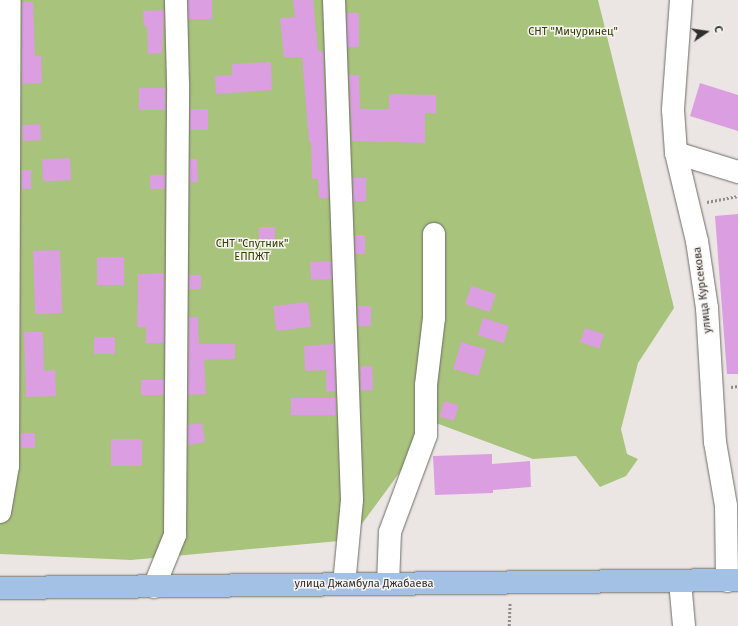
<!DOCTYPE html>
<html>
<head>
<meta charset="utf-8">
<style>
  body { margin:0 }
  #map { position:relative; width:738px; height:626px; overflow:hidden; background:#ebe6e4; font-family:"Fira Sans",sans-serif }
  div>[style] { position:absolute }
  .green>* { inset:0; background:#a8c37b }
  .building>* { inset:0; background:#db9ee1; transform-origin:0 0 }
  .path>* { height:2.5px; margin-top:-1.25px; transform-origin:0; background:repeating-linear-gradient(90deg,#8e8b89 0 2px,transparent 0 4px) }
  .roads { filter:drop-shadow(0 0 1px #6f6b68) drop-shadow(0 0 1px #6f6b68) }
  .minor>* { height:22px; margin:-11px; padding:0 11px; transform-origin:11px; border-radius:11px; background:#fff }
  .major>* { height:22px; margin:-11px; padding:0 11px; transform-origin:11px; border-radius:11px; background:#a2c1e4 }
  span { translate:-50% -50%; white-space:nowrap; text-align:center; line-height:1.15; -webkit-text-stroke:3px #f8f4f1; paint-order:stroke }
  .park-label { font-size:11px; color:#2e4001 }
  .street-label { font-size:11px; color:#2f2e2d }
  .north { position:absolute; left:686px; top:12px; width:40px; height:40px; -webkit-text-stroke:3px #f8f4f1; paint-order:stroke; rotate:77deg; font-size:11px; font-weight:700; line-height:16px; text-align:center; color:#2f2e2d }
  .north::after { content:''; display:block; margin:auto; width:14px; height:18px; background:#2f2e2d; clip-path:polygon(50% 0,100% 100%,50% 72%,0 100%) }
</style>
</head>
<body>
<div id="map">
  <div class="green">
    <div style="clip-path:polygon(0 0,598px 0,674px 308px,638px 363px,621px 429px,627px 454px,638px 459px,626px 476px,600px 487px,576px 456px,533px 459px,436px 423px,350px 540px,131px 560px,0 554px)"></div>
  </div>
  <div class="building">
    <div style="left:188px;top:0;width:24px;height:19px"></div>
    <div style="clip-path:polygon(293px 0,313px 0,318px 51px,323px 51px,329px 198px,319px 198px,318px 179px,312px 179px,311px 142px,309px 142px,302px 57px,284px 57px,280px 18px,295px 17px)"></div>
    <div style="clip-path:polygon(22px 2px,33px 2px,35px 56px,41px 56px,42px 83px,22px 84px)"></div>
    <div style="clip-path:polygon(164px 10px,162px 53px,148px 54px,147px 26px,144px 26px,143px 11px)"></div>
    <div style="left:347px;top:13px;width:12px;height:34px"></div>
    <div style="clip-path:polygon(271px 62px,272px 90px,216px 94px,215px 76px,232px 75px,232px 64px)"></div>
    <div style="clip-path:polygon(349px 75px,359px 75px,360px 109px,389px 109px,389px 94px,436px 95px,436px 113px,425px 113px,425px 143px,352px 141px)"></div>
    <div style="clip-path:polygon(700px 83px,738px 95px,738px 131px,690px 116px)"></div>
    <div style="left:165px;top:88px;width:22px;height:26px;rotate:90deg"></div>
    <div style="left:190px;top:109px;width:18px;height:21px"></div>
    <div style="left:40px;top:124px;width:16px;height:18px;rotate:86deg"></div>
    <div style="left:70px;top:158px;width:22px;height:28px;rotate:87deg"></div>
    <div style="clip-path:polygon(190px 159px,197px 159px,198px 182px,191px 182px,190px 188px)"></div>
    <div style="left:31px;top:170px;width:19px;height:9px;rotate:90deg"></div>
    <div style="left:150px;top:175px;width:15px;height:14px"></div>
    <div style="left:353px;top:178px;width:13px;height:23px"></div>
    <div style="clip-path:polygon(738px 214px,738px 374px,727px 374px,715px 216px)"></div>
    <div style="left:259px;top:227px;width:16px;height:16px"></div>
    <div style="left:355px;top:235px;width:10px;height:19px"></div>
    <div style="left:60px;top:250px;width:63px;height:27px;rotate:88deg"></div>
    <div style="left:97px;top:257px;width:27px;height:28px"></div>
    <div style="left:331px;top:261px;width:18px;height:21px;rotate:87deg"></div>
    <div style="clip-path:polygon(164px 273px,164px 343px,146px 343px,146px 327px,137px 327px,138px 274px)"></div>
    <div style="left:189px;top:275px;width:12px;height:14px"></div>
    <div style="left:471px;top:286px;width:26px;height:19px;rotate:18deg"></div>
    <div style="left:308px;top:302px;width:25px;height:35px;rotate:83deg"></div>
    <div style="left:358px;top:306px;width:13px;height:20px"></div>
    <div style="clip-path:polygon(189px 317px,198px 317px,199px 344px,235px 344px,235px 359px,204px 360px,206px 394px,188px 395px)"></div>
    <div style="left:483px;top:318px;width:27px;height:18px;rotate:17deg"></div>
    <div style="left:585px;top:328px;width:20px;height:15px;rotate:18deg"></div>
    <div style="clip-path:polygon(24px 332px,43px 332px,44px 371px,55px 370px,56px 396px,26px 397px)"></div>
    <div style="left:94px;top:337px;width:21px;height:17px"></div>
    <div style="left:461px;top:342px;width:26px;height:28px;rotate:16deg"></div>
    <div style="clip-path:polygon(334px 344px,336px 391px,326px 392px,326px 370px,305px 371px,304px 346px)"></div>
    <div style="left:372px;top:366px;width:24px;height:12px;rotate:88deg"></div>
    <div style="left:141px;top:380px;width:23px;height:15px"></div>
    <div style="left:336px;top:398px;width:17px;height:45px;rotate:90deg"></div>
    <div style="left:444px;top:401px;width:15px;height:16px;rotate:16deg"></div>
    <div style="clip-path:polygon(202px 423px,205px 442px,188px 445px,188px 425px)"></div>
    <div style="left:35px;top:433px;width:15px;height:14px;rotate:90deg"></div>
    <div style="left:111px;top:439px;width:31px;height:27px"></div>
    <div style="clip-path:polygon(492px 454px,492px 464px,530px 461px,531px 487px,493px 490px,493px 493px,435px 495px,433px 456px)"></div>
  </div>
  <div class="path">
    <div style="left:707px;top:202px;width:32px;rotate:-11deg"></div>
    <div style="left:731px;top:387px;width:7px;rotate:-8deg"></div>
    <div style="left:509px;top:626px;width:24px;rotate:-88deg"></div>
  </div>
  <div class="roads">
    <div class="minor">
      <div style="left:334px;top:0;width:500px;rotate:87.94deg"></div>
      <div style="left:352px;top:500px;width:84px;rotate:95.4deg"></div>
      <div style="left:681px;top:0;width:110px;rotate:94.2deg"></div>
      <div style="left:673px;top:110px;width:43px;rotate:86deg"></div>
      <div style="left:676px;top:153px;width:90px;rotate:76.6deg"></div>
      <div style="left:697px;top:241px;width:68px;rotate:81.5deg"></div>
      <div style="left:707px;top:308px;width:134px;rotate:86.6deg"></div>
      <div style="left:715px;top:442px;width:65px;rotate:80.2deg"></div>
      <div style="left:726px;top:506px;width:75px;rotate:89.2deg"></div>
      <div style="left:676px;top:153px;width:65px;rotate:17deg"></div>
      <div style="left:0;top:512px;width:47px;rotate:-80.1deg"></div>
      <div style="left:8px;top:466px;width:466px;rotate:-89.8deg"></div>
      <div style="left:680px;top:581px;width:45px;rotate:84.9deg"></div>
      <div style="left:388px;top:584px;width:52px;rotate:-87.8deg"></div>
      <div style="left:390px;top:532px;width:103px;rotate:-69.6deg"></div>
      <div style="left:426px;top:435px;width:50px;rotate:-90deg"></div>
      <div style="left:426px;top:385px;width:67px;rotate:-83.2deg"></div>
      <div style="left:434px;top:318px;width:84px;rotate:-90deg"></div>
      <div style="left:154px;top:587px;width:56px;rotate:-68deg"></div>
      <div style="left:175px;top:535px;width:451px;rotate:-89.6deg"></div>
      <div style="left:178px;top:84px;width:84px;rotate:-91.4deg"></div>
    </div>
    <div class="major">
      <div style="left:0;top:588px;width:738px;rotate:-0.62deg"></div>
    </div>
  </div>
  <div class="park-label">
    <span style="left:573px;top:32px">СНТ "Мичуринец"</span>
    <span style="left:252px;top:251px">СНТ "Спутник"<br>ЕППЖТ</span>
  </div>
  <div class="street-label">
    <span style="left:703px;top:290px;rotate:-97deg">улица Курсекова</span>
    <span style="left:364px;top:584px">улица Джамбула Джабаева</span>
  </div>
  <div class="north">С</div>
</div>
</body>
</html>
